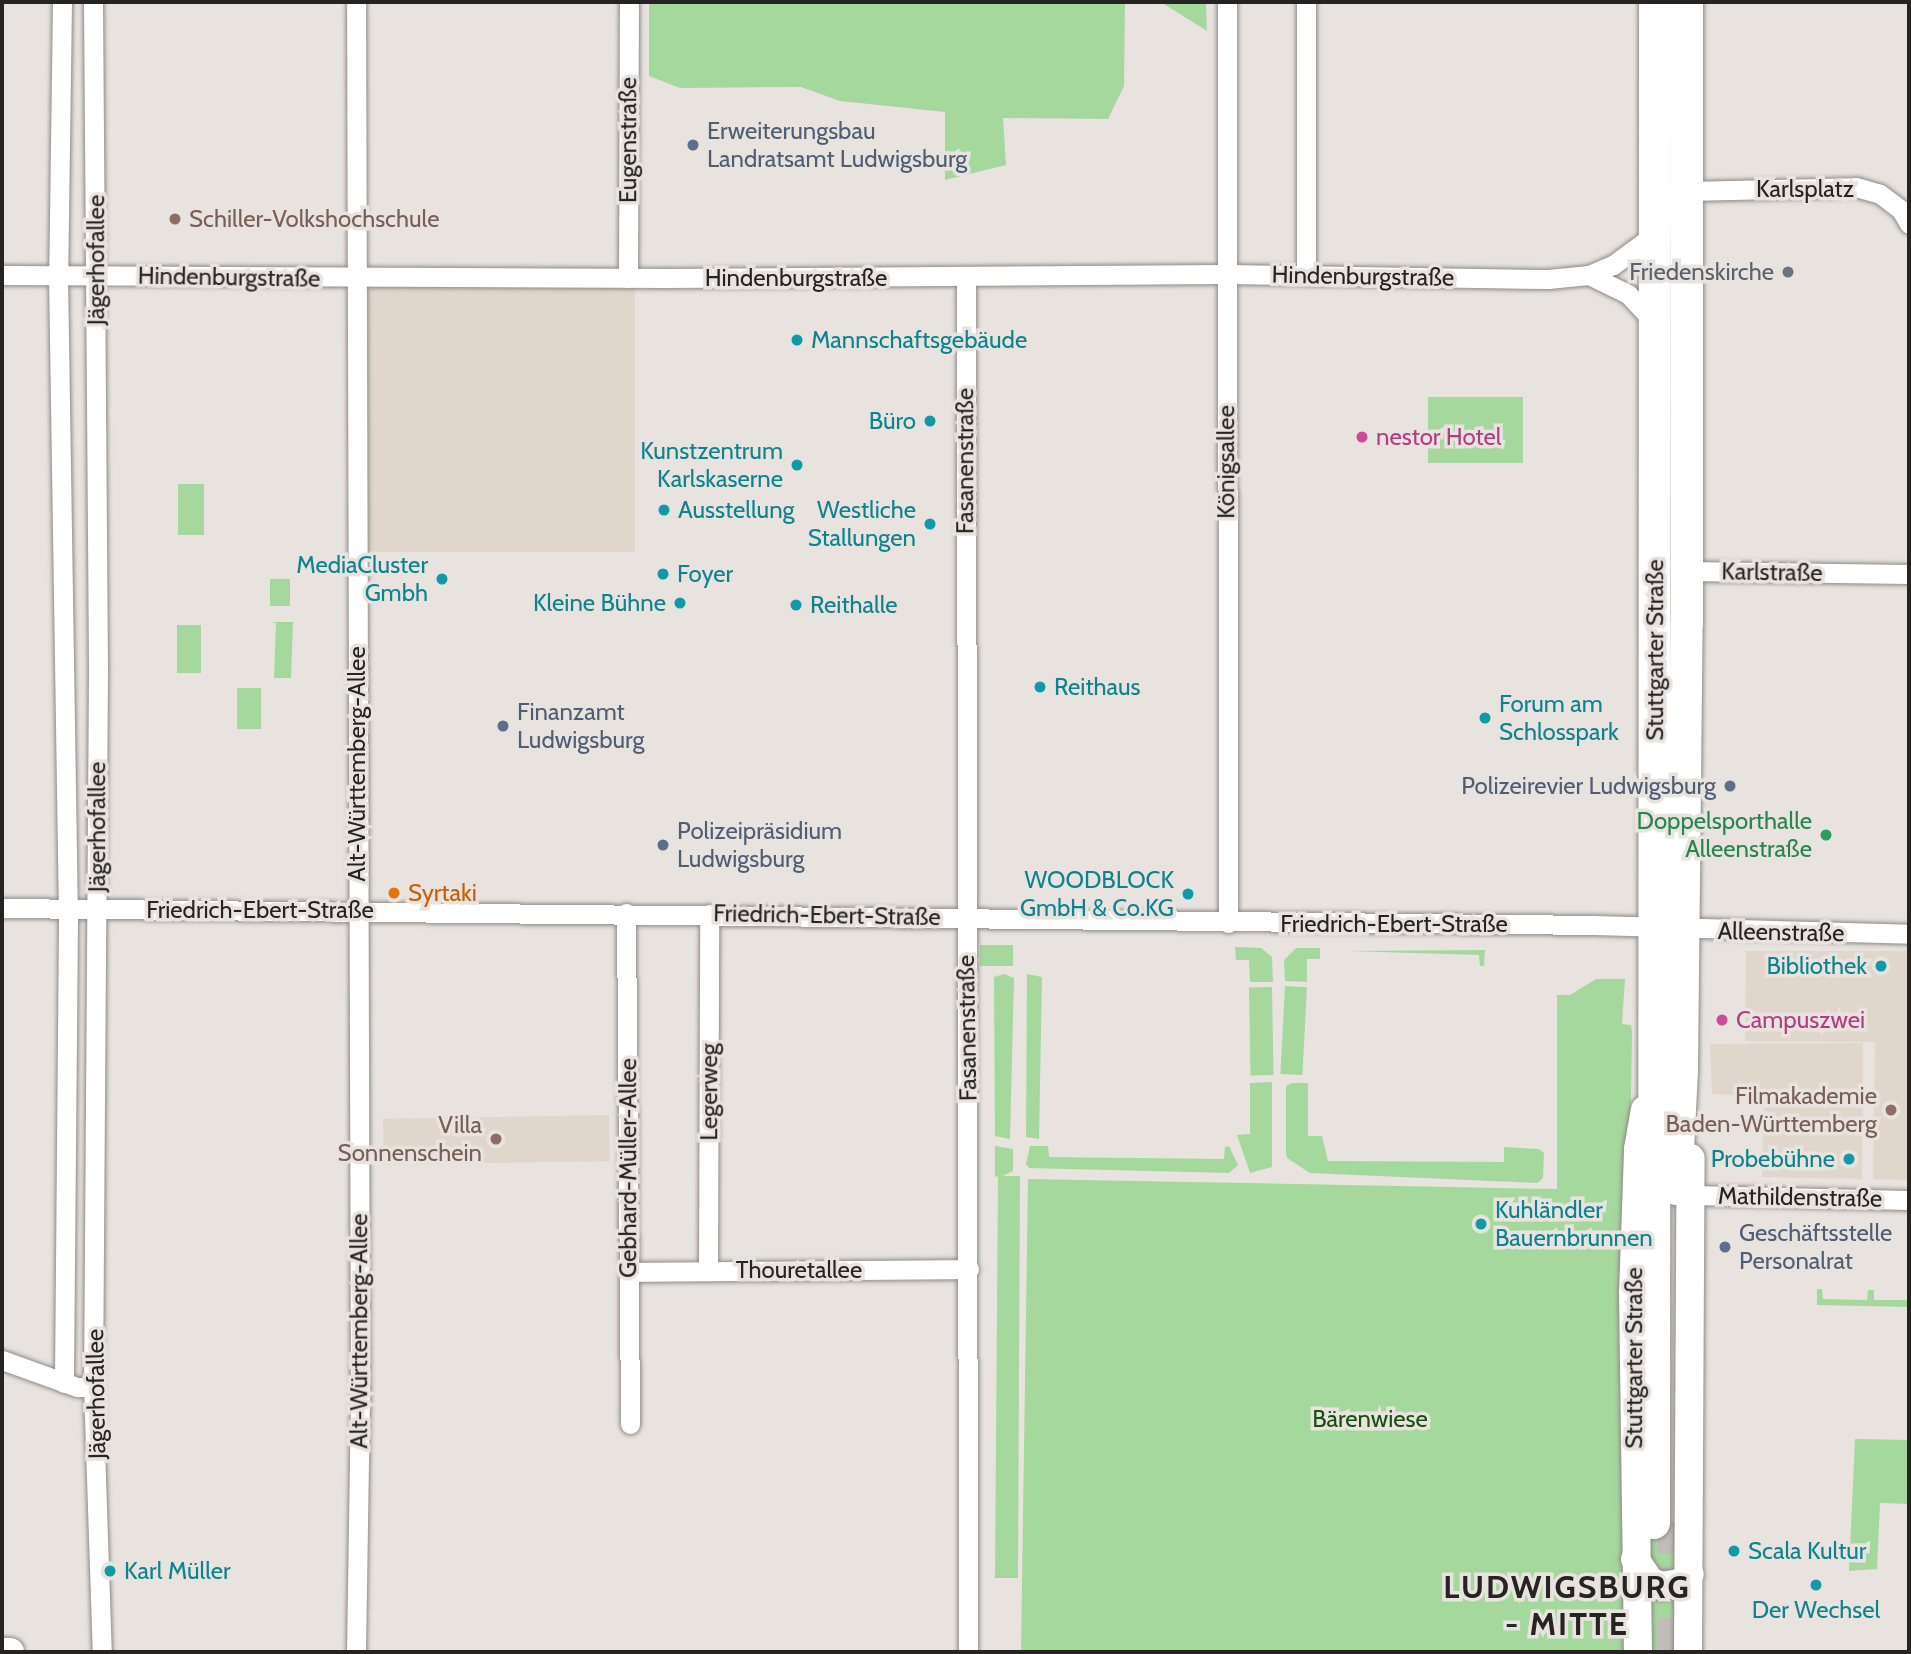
<!DOCTYPE html>
<html>
<head>
<meta charset="utf-8">
<style>
  body { margin:0 }
  #map { position:relative; width:1911px; height:1654px; overflow:hidden; background:#e8e3de; font-family:Cabin,sans-serif }
  div>[style] { position:absolute }
  .built>* { inset:0; background:#e0d6cb; transform-origin:0 0 }
  .green>* { inset:0; background:#a5d89d; transform-origin:0 0 }
  .primary-tunnel>* { height:32px; margin-top:-16px; transform-origin:0; background:repeating-linear-gradient(90deg,#c1bdb8 0 32px,transparent 0 48px) }
  .roads { filter:drop-shadow(0 0 2px #8f8a86) drop-shadow(0 0 2px #8f8a86) }
  .street>* { height:19px; margin:-9.5px; padding:0 9.5px; transform-origin:9.5px; border-radius:9.5px; background:#fff }
  .secondary>* { height:28px; margin:-14px; padding:0 14px; transform-origin:14px; border-radius:14px; background:#fff }
  .primary>* { height:32px; margin:-16px; padding:0 16px; transform-origin:16px; border-radius:16px; background:#fff }
  .dots>* { width:19px; height:19px; translate:-50% -50%; box-sizing:border-box; border:4px solid #e8e3de; border-radius:50% }
  span { translate:-50% -50%; white-space:nowrap; text-align:center; line-height:1.15; -webkit-text-stroke:7px #e8e3de; paint-order:stroke }
  .service-label { font-size:24px; color:#4e5e75 }
  .left { translate:0 -50%; text-align:left }
  .right { translate:-100% -50%; text-align:right }
  .street-label { font-size:24px; color:#262422 }
  .education-label { font-size:24px; color:#785e54 }
  .worship-label { font-size:24px; color:#5b616d }
  .culture-label { font-size:24px; color:#0d838f }
  .hotel-label { font-size:24px; color:#b23c85 }
  .leisure-label { font-size:24px; color:#27864d }
  .food-label { font-size:24px; color:#c56008 }
  .park-label { font-size:24px; color:#18500f }
  .district-label { font-size:32px; color:#262422; font-weight:700; letter-spacing:2px }
  .frame { position:absolute; inset:0; border:4px solid #262422; pointer-events:none }
</style>
</head>
<body>
<div id="map">
  <div class="built">
    <div style="left:368px;top:285px;width:267px;height:267px"></div>
    <div style="clip-path:polygon(1746px 951px,1909px 951px,1909px 1180px,1873px 1179px,1875px 1042px,1745px 1041px)"></div>
    <div style="clip-path:polygon(1863px 1043px,1862px 1179px,1762px 1177px,1764px 1096px,1712px 1094px,1710px 1044px)"></div>
    <div style="left:609px;top:1115px;width:46px;height:226px;rotate:89deg"></div>
  </div>
  <div class="green">
    <div style="clip-path:polygon(649px 2px,1206px 2px,1207px 31px,1164px 4px,1125px 4px,1124px 86px,1108px 119px,1003px 118px,1006px 165px,945px 180px,945px 112px,840px 101px,801px 87px,680px 88px,649px 76px)"></div>
    <div style="left:1428px;top:397px;width:95px;height:66px"></div>
    <div style="left:178px;top:484px;width:26px;height:51px"></div>
    <div style="left:270px;top:579px;width:20px;height:27px"></div>
    <div style="clip-path:polygon(271px 622px,293px 622px,291px 678px,274px 678px,276px 623px)"></div>
    <div style="left:177px;top:625px;width:24px;height:48px"></div>
    <div style="left:237px;top:688px;width:24px;height:41px"></div>
    <div style="left:980px;top:945px;width:33px;height:21px"></div>
    <div style="clip-path:polygon(1235px 947px,1261px 948px,1272px 957px,1273px 982px,1250px 982px,1249px 960px,1236px 960px)"></div>
    <div style="clip-path:polygon(1296px 948px,1320px 948px,1320px 959px,1307px 959px,1307px 982px,1285px 981px,1284px 960px)"></div>
    <div style="clip-path:polygon(1485px 950px,1484px 966px,1480px 966px,1479px 955px,1347px 951px)"></div>
    <div style="clip-path:polygon(1004px 974px,1014px 978px,1010px 1139px,995px 1136px,994px 977px)"></div>
    <div style="clip-path:polygon(1027px 974px,1042px 977px,1039px 1139px,1026px 1137px)"></div>
    <div style="clip-path:polygon(1596px 979px,1625px 979px,1622px 1024px,1631px 1025px,1632px 1032px,1623px 1652px,1021px 1652px,1028px 1179px,1557px 1189px,1557px 995px,1570px 995px)"></div>
    <div style="left:1285px;top:986px;width:22px;height:88px;rotate:3deg"></div>
    <div style="left:1272px;top:987px;width:88px;height:23px;rotate:89deg"></div>
    <div style="clip-path:polygon(1272px 1082px,1272px 1167px,1250px 1173px,1237px 1135px,1250px 1134px,1250px 1083px)"></div>
    <div style="clip-path:polygon(1292px 1083px,1308px 1083px,1308px 1136px,1322px 1136px,1328px 1161px,1504px 1162px,1504px 1147px,1539px 1149px,1544px 1153px,1543px 1178px,1538px 1183px,1310px 1173px,1287px 1158px,1286px 1153px,1286px 1086px)"></div>
    <div style="clip-path:polygon(995px 1146px,1013px 1149px,1013px 1171px,1003px 1176px,1020px 1176px,1018px 1578px,995px 1578px,998px 1177px,995px 1176px)"></div>
    <div style="clip-path:polygon(1030px 1146px,1048px 1146px,1049px 1157px,1224px 1159px,1225px 1147px,1229px 1146px,1238px 1165px,1229px 1173px,1029px 1168px,1026px 1164px)"></div>
    <div style="clip-path:polygon(1817px 1289px,1822px 1289px,1823px 1299px,1867px 1300px,1868px 1290px,1874px 1290px,1874px 1300px,1908px 1300px,1909px 1289px,1909px 1307px,1817px 1305px)"></div>
    <div style="clip-path:polygon(1855px 1439px,1909px 1440px,1909px 1504px,1880px 1503px,1877px 1569px,1849px 1571px)"></div>
    <div style="clip-path:polygon(1641px 1524px,1681px 1524px,1681px 1567px,1656px 1577px)"></div>
    <div style="clip-path:polygon(1650px 1592px,1682px 1592px,1677px 1652px,1649px 1652px)"></div>
  </div>
  <div class="primary-tunnel">
    <div style="left:1674px;top:1522px;width:130px;rotate:90deg"></div>
  </div>
  <div class="roads">
    <div class="street">
      <div style="left:62px;top:2px;width:272px;rotate:90.8deg"></div>
      <div style="left:58px;top:274px;width:646px;rotate:89.11deg"></div>
      <div style="left:68px;top:920px;width:463px;rotate:90.5deg"></div>
      <div style="left:93px;top:2px;width:670px;rotate:89.57deg"></div>
      <div style="left:98px;top:672px;width:715px;rotate:90.4deg"></div>
      <div style="left:93px;top:1387px;width:265px;rotate:88.1deg"></div>
      <div style="left:1227px;top:2px;width:921px;rotate:89.94deg"></div>
      <div style="left:2px;top:275px;width:666px;rotate:0.26deg"></div>
      <div style="left:668px;top:278px;width:558px;rotate:-0.41deg"></div>
      <div style="left:1226px;top:274px;width:322px;rotate:0.9deg"></div>
      <div style="left:1548px;top:279px;width:41px;rotate:-5.6deg"></div>
      <div style="left:1589px;top:275px;width:26px;rotate:-23deg"></div>
      <div style="left:1613px;top:265px;width:52px;rotate:-36.4deg"></div>
      <div style="left:1655px;top:234px;width:43px;rotate:-62.2deg"></div>
      <div style="left:1675px;top:196px;width:12px;rotate:-24deg"></div>
      <div style="left:1686px;top:191px;width:170px;rotate:-1.3deg"></div>
      <div style="left:1856px;top:187px;width:25px;rotate:16deg"></div>
      <div style="left:1880px;top:194px;width:26px;rotate:37deg"></div>
      <div style="left:1901px;top:210px;width:16px;rotate:60deg"></div>
      <div style="left:1306px;top:275px;width:273px;rotate:-90deg"></div>
      <div style="left:1589px;top:275px;width:43px;rotate:26deg"></div>
      <div style="left:1628px;top:294px;width:40px;rotate:47deg"></div>
      <div style="left:628px;top:278px;width:276px;rotate:-89.8deg"></div>
      <div style="left:966px;top:278px;width:1374px;rotate:89.92deg"></div>
      <div style="left:1681px;top:565px;width:8px;rotate:50deg"></div>
      <div style="left:1686px;top:571px;width:223px;rotate:0.8deg"></div>
      <div style="left:2px;top:908px;width:1592px;rotate:0.61deg"></div>
      <div style="left:1594px;top:925px;width:315px;rotate:1.6deg"></div>
      <div style="left:626px;top:913px;width:511px;rotate:89.55deg"></div>
      <div style="left:1690px;top:1195px;width:219px;rotate:1.3deg"></div>
      <div style="left:708px;top:1271px;width:357px;rotate:-89.8deg"></div>
      <div style="left:629px;top:1272px;width:340px;rotate:-0.5deg"></div>
      <div style="left:2px;top:1360px;width:80px;rotate:19.8deg"></div>
      <div style="left:77px;top:1387px;width:16px"></div>
      <div style="left:356px;top:1652px;width:245px;rotate:-89.1deg"></div>
      <div style="left:360px;top:1407px;width:1405px;rotate:-90.16deg"></div>
    </div>
    <div class="secondary">
      <div style="left:1635px;top:1559px;width:27px;rotate:56deg"></div>
      <div style="left:1650px;top:1581px;width:12px;rotate:24deg"></div>
      <div style="left:1661px;top:1586px;width:19px;rotate:-9deg"></div>
      <div style="left:1680px;top:1583px;width:13px;rotate:-42deg"></div>
      <div style="left:2px;top:1652px;width:8px"></div>
      <div style="left:1638px;top:1652px;width:357px;rotate:-90.8deg"></div>
      <div style="left:1633px;top:1295px;width:146px;rotate:-88deg"></div>
      <div style="left:1638px;top:1149px;width:40px;rotate:-80deg"></div>
      <div style="left:1688px;top:1652px;width:494px;rotate:-89.7deg"></div>
    </div>
    <div class="primary">
      <div style="left:1676px;top:1189px;width:120px;rotate:-87.1deg"></div>
      <div style="left:1682px;top:1069px;width:445px;rotate:-89.4deg"></div>
      <div style="left:1687px;top:624px;width:622px;rotate:-90deg"></div>
      <div style="left:1654px;top:1523px;width:1521px;rotate:-89.96deg"></div>
    </div>
  </div>
  <div class="dots">
    <div style="left:693px;top:145px;background:#5c6f8a"></div>
    <div style="left:175px;top:219px;background:#8d6e63"></div>
    <div style="left:1788px;top:272px;background:#6b7280"></div>
    <div style="left:797px;top:340px;background:#0f9aa8"></div>
    <div style="left:930px;top:421px;background:#0f9aa8"></div>
    <div style="left:1362px;top:437px;background:#d1479c"></div>
    <div style="left:797px;top:465px;background:#0f9aa8"></div>
    <div style="left:664px;top:510px;background:#0f9aa8"></div>
    <div style="left:930px;top:524px;background:#0f9aa8"></div>
    <div style="left:663px;top:574px;background:#0f9aa8"></div>
    <div style="left:442px;top:579px;background:#0f9aa8"></div>
    <div style="left:680px;top:603px;background:#0f9aa8"></div>
    <div style="left:796px;top:605px;background:#0f9aa8"></div>
    <div style="left:1040px;top:687px;background:#0f9aa8"></div>
    <div style="left:1485px;top:718px;background:#0f9aa8"></div>
    <div style="left:503px;top:726px;background:#5c6f8a"></div>
    <div style="left:1730px;top:786px;background:#5c6f8a"></div>
    <div style="left:1826px;top:835px;background:#2e9e5b"></div>
    <div style="left:663px;top:845px;background:#5c6f8a"></div>
    <div style="left:394px;top:893px;background:#e8710a"></div>
    <div style="left:1188px;top:894px;background:#0f9aa8"></div>
    <div style="left:1881px;top:966px;background:#0f9aa8"></div>
    <div style="left:1722px;top:1020px;background:#d1479c"></div>
    <div style="left:1891px;top:1110px;background:#8d6e63"></div>
    <div style="left:496px;top:1139px;background:#8d6e63"></div>
    <div style="left:1849px;top:1159px;background:#0f9aa8"></div>
    <div style="left:1481px;top:1224px;background:#0f9aa8"></div>
    <div style="left:1725px;top:1247px;background:#5c6f8a"></div>
    <div style="left:1734px;top:1551px;background:#0f9aa8"></div>
    <div style="left:110px;top:1571px;background:#0f9aa8"></div>
    <div style="left:1816px;top:1585px;background:#0f9aa8"></div>
  </div>
  <div class="service-label">
    <span class="left" style="left:707px;top:145px">Erweiterungsbau<br>Landratsamt Ludwigsburg</span>
    <span class="left" style="left:517px;top:726px">Finanzamt<br>Ludwigsburg</span>
    <span class="right" style="left:1716px;top:786px">Polizeirevier Ludwigsburg</span>
    <span class="left" style="left:677px;top:845px">Polizeipräsidium<br>Ludwigsburg</span>
    <span class="left" style="left:1739px;top:1247px">Geschäftsstelle<br>Personalrat</span>
  </div>
  <div class="street-label">
    <span style="left:628px;top:140px;rotate:-90deg">Eugenstraße</span>
    <span style="left:1805px;top:189px">Karlsplatz</span>
    <span style="left:96px;top:260px;rotate:-90deg">Jägerhofallee</span>
    <span style="left:1363px;top:276px;rotate:1deg">Hindenburgstraße</span>
    <span style="left:229px;top:277px;rotate:1deg">Hindenburgstraße</span>
    <span style="left:796px;top:278px">Hindenburgstraße</span>
    <span style="left:965px;top:461px;rotate:-90deg">Fasanenstraße</span>
    <span style="left:1226px;top:462px;rotate:-90deg">Königsallee</span>
    <span style="left:1772px;top:572px;rotate:1deg">Karlstraße</span>
    <span style="left:1655px;top:650px;rotate:-90deg">Stuttgarter Straße</span>
    <span style="left:357px;top:764px;rotate:-90deg">Alt-Württemberg-Allee</span>
    <span style="left:97px;top:827px;rotate:-90deg">Jägerhofallee</span>
    <span style="left:260px;top:910px">Friedrich-Ebert-Straße</span>
    <span style="left:827px;top:915px;rotate:1deg">Friedrich-Ebert-Straße</span>
    <span style="left:1394px;top:924px">Friedrich-Ebert-Straße</span>
    <span style="left:1781px;top:932px;rotate:1deg">Alleenstraße</span>
    <span style="left:967px;top:1028px;rotate:-91deg">Fasanenstraße</span>
    <span style="left:709px;top:1092px;rotate:-90deg">Legerweg</span>
    <span style="left:628px;top:1168px;rotate:-90deg">Gebhard-Müller-Allee</span>
    <span style="left:1800px;top:1197px;rotate:1deg">Mathildenstraße</span>
    <span style="left:799px;top:1270px">Thouretallee</span>
    <span style="left:359px;top:1331px;rotate:-90deg">Alt-Württemberg-Allee</span>
    <span style="left:1634px;top:1358px;rotate:-90deg">Stuttgarter Straße</span>
    <span style="left:96px;top:1394px;rotate:-91deg">Jägerhofallee</span>
  </div>
  <div class="education-label">
    <span class="left" style="left:189px;top:219px">Schiller-Volkshochschule</span>
    <span class="right" style="left:1877px;top:1110px">Filmakademie<br>Baden-Württemberg</span>
    <span class="right" style="left:482px;top:1139px">Villa<br>Sonnenschein</span>
  </div>
  <div class="worship-label">
    <span class="right" style="left:1774px;top:272px">Friedenskirche</span>
  </div>
  <div class="culture-label">
    <span class="left" style="left:811px;top:340px">Mannschaftsgebäude</span>
    <span class="right" style="left:916px;top:421px">Büro</span>
    <span class="right" style="left:783px;top:465px">Kunstzentrum<br>Karlskaserne</span>
    <span class="left" style="left:678px;top:510px">Ausstellung</span>
    <span class="right" style="left:916px;top:524px">Westliche<br>Stallungen</span>
    <span class="right" style="left:428px;top:579px">MediaCluster<br>Gmbh</span>
    <span class="left" style="left:677px;top:574px">Foyer</span>
    <span class="right" style="left:666px;top:603px">Kleine Bühne</span>
    <span class="left" style="left:810px;top:605px">Reithalle</span>
    <span class="left" style="left:1054px;top:687px">Reithaus</span>
    <span class="left" style="left:1499px;top:718px">Forum am<br>Schlosspark</span>
    <span class="right" style="left:1174px;top:894px">WOODBLOCK<br>GmbH &amp; Co.KG</span>
    <span class="right" style="left:1867px;top:966px">Bibliothek</span>
    <span class="right" style="left:1835px;top:1159px">Probebühne</span>
    <span class="left" style="left:1495px;top:1224px">Kuhländler<br>Bauernbrunnen</span>
    <span class="left" style="left:1748px;top:1551px">Scala Kultur</span>
    <span class="left" style="left:124px;top:1571px">Karl Müller</span>
    <span style="left:1816px;top:1610px">Der Wechsel</span>
  </div>
  <div class="hotel-label">
    <span class="left" style="left:1376px;top:437px">nestor Hotel</span>
    <span class="left" style="left:1736px;top:1020px">Campuszwei</span>
  </div>
  <div class="leisure-label">
    <span class="right" style="left:1812px;top:835px">Doppelsporthalle<br>Alleenstraße</span>
  </div>
  <div class="food-label">
    <span class="left" style="left:408px;top:893px">Syrtaki</span>
  </div>
  <div class="park-label">
    <span style="left:1370px;top:1419px">Bärenwiese</span>
  </div>
  <div class="district-label">
    <span style="left:1567px;top:1606px">LUDWIGSBURG<br>- MITTE</span>
  </div>
  <div class="frame"></div>
</div>
</body>
</html>
